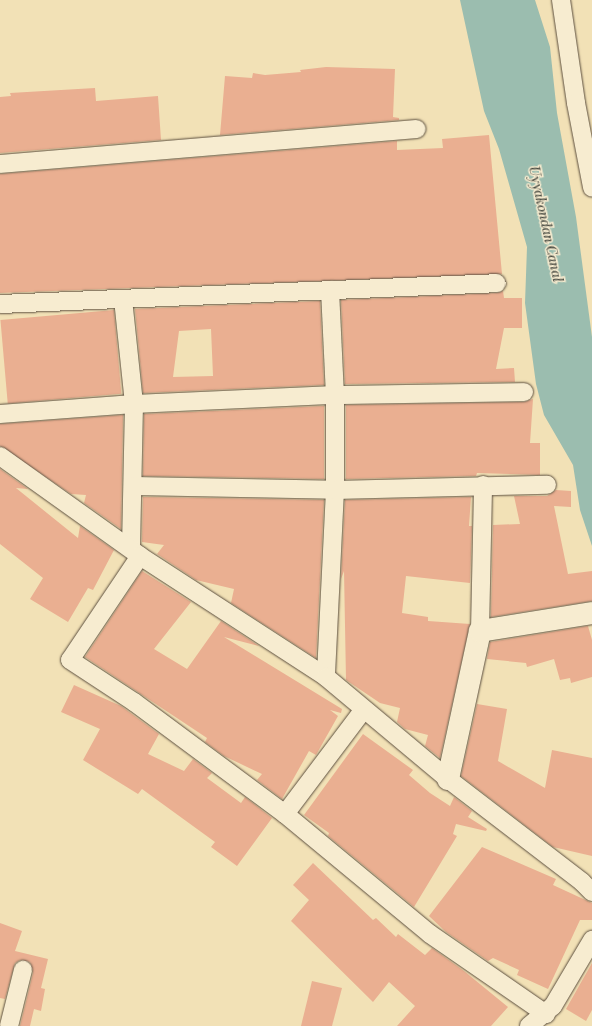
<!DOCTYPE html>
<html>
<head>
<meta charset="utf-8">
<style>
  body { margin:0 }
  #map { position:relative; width:592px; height:1026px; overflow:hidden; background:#f2e1b6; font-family:"Libre Bodoni",serif }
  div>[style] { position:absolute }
  .water>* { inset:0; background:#9bbdaf }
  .building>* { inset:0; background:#eaaf91; transform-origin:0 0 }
  .roads { filter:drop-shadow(0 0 1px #5c4f3f) drop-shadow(0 0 1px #5c4f3f) }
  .street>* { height:18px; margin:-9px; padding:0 9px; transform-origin:9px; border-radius:9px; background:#f7ecd0 }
  .secondary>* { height:22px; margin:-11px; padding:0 11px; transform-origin:11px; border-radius:11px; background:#f7ecd0 }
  span { translate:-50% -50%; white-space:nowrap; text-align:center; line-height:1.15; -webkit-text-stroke:3px #f7ecd0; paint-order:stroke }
  .water-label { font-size:14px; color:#4c4e45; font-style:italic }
</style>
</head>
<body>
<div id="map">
  <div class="water">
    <div style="clip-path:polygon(460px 0,535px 0,550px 47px,557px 113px,576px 217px,592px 337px,592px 546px,580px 510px,573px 465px,544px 415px,536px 384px,525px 303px,527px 247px,499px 149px,484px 111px)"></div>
  </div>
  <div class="building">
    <div style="clip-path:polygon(326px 67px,395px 69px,393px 117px,399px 118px,399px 120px,220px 135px,225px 76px,252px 78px,253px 73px,265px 75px,301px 72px,300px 70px)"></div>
    <div style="clip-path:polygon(95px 88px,96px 101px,158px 96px,161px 140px,0 153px,0 97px,11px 96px,10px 93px)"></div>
    <div style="clip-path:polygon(489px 135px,502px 274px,0 293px,0 174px,397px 141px,397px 150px,443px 148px,442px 139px)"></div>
    <div style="clip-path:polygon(503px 291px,504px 298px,522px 298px,522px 328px,504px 328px,496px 369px,514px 368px,515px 382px,345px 384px,341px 300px,497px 293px)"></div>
    <div style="clip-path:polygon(evenodd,320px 301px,324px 385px,143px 393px,135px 309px,320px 301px,211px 329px,213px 376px,173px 377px,179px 331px,211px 329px)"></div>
    <div style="left:114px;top:310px;width:84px;height:114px;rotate:85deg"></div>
    <div style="clip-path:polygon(533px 399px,530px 443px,540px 443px,540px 475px,477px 473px,476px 476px,346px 479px,346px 405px,524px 402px)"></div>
    <div style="clip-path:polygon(324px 406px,324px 479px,143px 476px,144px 414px)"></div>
    <div style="clip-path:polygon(123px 415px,121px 529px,84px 503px,86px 495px,71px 494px,0 446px,0 424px)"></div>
    <div style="clip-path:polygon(0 469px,28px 489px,16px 488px,78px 538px,80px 526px,114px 550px,93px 590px,88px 588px,68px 622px,30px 599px,43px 578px,0 544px)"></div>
    <div style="clip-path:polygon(556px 490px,571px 491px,571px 507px,554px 506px,568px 574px,592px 571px,592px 601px,491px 617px,493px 525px,520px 524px,514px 496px,547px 496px)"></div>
    <div style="clip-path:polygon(143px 497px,324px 500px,316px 658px,231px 603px,234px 589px,196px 580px,157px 554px,164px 545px,142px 542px)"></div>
    <div style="clip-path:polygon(471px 497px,469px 526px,472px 526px,470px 583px,406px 576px,402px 613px,428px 617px,428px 621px,470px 624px,440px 758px,425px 746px,428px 735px,405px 729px,397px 722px,400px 708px,380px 703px,346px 680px,344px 571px,341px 579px,345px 500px)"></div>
    <div style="clip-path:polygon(142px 571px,191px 602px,154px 649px,187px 669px,221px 621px,259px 646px,224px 637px,342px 709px,341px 713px,330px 710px,338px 716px,316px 755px,309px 751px,282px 799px,257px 780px,262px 774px,224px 756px,205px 742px,207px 738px,85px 657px)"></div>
    <div style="clip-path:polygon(588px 626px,592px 640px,592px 677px,571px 683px,570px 678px,560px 680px,554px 659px,527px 667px,526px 663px,487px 659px,490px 642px)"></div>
    <div style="clip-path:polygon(74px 685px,121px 706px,159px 734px,148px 754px,184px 771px,193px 759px,212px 773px,207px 778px,241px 803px,245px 797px,272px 818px,237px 866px,211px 847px,215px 842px,142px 789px,138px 794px,83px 760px,100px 729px,61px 712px)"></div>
    <div style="clip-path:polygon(477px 704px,507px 709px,498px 761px,545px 788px,552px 750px,592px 758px,592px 856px,553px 847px,461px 776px)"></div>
    <div style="clip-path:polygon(363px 734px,413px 770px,409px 775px,430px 793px,450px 806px,454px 797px,472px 811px,468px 817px,487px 829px,486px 831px,456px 824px,453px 834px,457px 836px,414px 907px,328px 836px,329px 833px,304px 815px)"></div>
    <div style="clip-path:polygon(482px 847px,556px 879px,553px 885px,592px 903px,592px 920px,580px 920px,548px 989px,517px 975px,519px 970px,493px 958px,488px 961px,446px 932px,429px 916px)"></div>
    <div style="clip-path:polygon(313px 863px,373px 920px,376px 918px,396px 937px,398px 934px,425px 955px,432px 948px,464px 971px,508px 1007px,491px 1026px,397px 1026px,415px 1006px,389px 982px,373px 1002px,291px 921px,309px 900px,293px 885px)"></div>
    <div style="clip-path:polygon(0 923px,22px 931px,15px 951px,48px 959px,41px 988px,45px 989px,41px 1011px,34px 1009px,30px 1026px,20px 1026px,33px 973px,30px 962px,20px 960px,15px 963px,5px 999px,0 998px)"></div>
    <div style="clip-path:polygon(592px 963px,592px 1010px,586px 1021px,566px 1009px)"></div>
    <div style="clip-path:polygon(312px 981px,342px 988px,332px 1026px,301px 1026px)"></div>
  </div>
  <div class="roads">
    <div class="street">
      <div style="left:561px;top:0;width:104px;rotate:81.7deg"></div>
      <div style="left:576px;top:103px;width:86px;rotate:79.2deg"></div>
      <div style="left:0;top:164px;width:418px;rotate:-4.8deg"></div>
      <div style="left:330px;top:290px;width:105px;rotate:87.3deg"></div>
      <div style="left:335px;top:395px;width:189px;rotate:-0.9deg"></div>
      <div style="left:123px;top:299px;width:106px;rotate:84deg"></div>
      <div style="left:134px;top:404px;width:144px;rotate:91.2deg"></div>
      <div style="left:0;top:304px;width:497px;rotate:-2.4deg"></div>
      <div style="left:0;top:414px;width:134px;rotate:-4.3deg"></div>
      <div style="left:134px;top:404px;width:201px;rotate:-2.6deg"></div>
      <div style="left:335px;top:395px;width:95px;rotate:90deg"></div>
      <div style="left:335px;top:490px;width:187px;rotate:92.8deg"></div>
      <div style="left:0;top:456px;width:172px;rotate:35.5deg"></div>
      <div style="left:140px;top:556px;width:222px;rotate:33deg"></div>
      <div style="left:326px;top:677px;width:159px;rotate:39.9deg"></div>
      <div style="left:448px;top:779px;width:169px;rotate:37.5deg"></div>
      <div style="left:582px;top:882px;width:14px;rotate:45deg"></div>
      <div style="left:134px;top:486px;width:201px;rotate:1.1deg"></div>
      <div style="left:335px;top:490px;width:212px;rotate:-1.4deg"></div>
      <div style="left:140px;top:556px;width:125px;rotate:123.9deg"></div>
      <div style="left:70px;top:660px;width:77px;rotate:33.3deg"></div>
      <div style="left:134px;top:702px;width:188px;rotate:36.6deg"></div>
      <div style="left:285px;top:814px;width:188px;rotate:39.6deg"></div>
      <div style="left:430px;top:934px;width:141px;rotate:34.6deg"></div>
      <div style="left:480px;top:631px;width:146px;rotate:-88.8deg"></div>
      <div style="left:285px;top:814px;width:131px;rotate:-53deg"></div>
      <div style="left:9px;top:1026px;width:58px;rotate:-76deg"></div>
      <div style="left:529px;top:1026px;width:31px;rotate:-40deg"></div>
      <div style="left:553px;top:1006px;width:77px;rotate:-59.4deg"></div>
    </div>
    <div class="secondary">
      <div style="left:448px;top:779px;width:151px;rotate:-77.8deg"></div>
      <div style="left:480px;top:631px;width:113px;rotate:-9.1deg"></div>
    </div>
  </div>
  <div class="water-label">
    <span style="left:545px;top:224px;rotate:78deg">Uyyakondan Canal</span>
  </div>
</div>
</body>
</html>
